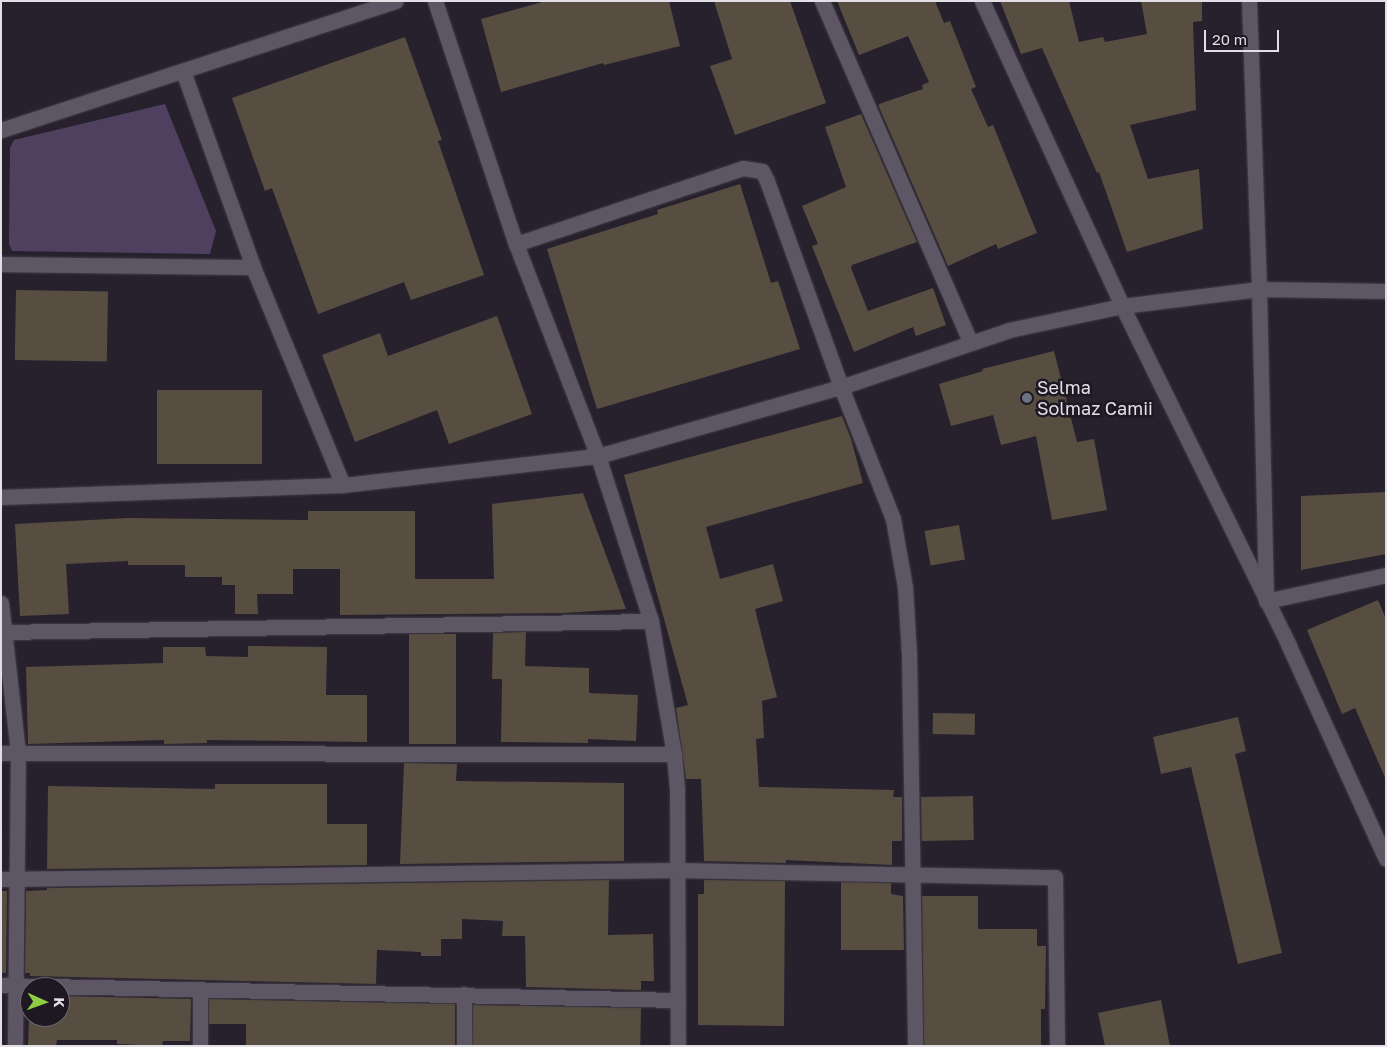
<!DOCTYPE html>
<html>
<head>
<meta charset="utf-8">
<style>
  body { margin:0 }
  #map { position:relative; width:1387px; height:1047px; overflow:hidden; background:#27212d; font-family:"Golos Text",sans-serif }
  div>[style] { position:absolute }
  .green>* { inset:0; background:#50405f }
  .building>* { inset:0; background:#574e41; transform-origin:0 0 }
  .roads { filter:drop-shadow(0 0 1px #433e47) drop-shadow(0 0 1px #433e47) }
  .minor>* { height:15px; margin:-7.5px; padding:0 7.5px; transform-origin:7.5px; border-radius:7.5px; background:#5d5664 }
  .dots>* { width:14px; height:14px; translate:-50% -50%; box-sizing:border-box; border:2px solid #1e1823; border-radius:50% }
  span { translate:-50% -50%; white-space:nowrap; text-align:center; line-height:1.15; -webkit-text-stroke:5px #1e1823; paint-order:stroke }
  .poi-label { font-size:18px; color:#e3dfe7 }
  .left { translate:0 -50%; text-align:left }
  .frame { position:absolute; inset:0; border:2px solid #e3dfe7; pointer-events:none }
  .north { position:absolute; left:20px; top:977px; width:50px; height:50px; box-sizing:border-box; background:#1e1823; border:1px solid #6d6871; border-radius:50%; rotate:92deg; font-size:14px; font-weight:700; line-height:20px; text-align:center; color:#e3dfe7 }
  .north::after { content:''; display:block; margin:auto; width:18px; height:22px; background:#8dce44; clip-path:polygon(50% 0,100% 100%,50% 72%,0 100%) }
  .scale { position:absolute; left:1204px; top:30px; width:75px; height:22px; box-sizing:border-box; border:2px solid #e3dfe7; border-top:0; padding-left:6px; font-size:15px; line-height:18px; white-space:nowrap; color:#e3dfe7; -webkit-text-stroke:4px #1e1823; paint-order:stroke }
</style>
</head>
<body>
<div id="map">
  <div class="green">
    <div style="clip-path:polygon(165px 104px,216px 231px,210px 254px,12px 251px,9px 244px,10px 148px,14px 140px)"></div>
  </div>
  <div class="building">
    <div style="clip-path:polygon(546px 1px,669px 1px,680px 46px,604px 65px,603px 63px,501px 92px,481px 19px)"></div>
    <div style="clip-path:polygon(714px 1px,790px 1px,826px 103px,735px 135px,710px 66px,732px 59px)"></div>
    <div style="clip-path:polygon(837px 1px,935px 1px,944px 23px,950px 21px,976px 87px,971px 89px,988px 127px,993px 125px,1037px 233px,998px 249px,996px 244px,948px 266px,879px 107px,879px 104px,923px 89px,922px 85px,929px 82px,908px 36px,859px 55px)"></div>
    <div style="clip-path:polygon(1000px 1px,1069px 1px,1079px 42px,1103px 37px,1105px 42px,1147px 34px,1141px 1px,1202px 1px,1202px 21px,1193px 22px,1196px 110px,1130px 125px,1148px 179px,1199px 169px,1203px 229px,1127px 252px,1099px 172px,1097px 173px,1042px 48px,1021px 54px)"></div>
    <div style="clip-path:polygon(405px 37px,442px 140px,438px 141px,484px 275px,411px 300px,404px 282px,318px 314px,272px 188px,265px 191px,232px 98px)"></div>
    <div style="clip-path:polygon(861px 114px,917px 242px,852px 265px,851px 268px,868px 311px,933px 288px,946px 325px,916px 336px,913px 327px,854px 352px,812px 246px,818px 244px,802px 206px,846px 187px,825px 127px)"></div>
    <div style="clip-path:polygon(740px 184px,771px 283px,778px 281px,800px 349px,597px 409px,547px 249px,658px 214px,657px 210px)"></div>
    <div style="left:16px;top:290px;width:92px;height:70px;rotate:1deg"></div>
    <div style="clip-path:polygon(497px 316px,532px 414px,449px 444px,437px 410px,355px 442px,322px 355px,380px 333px,388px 356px)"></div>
    <div style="clip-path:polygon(1054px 351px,1077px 442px,1094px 439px,1107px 510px,1052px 520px,1036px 436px,1001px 445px,993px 415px,951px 426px,939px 384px,983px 371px,982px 369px)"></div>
    <div style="left:157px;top:390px;width:105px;height:74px"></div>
    <div style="clip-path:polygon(842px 416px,851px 439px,863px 483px,706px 527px,720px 579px,773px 564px,783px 601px,755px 609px,777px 697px,762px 701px,764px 738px,756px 739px,759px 787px,894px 790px,893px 797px,902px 797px,902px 841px,892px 841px,892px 865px,786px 860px,786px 863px,704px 861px,701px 779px,686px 779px,676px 708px,688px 705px,624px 475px)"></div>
    <div style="clip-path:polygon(1386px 492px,1386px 554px,1301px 570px,1301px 496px)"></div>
    <div style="clip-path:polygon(583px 493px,626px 609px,564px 613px,340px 615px,340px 569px,293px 569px,293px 594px,257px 594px,258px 614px,235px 614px,235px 585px,222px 585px,222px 577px,185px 577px,185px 565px,128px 565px,128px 561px,66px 564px,69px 614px,20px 616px,15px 524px,128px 518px,308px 520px,308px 511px,415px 511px,415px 579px,494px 579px,492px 504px)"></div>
    <div style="left:959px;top:525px;width:35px;height:35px;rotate:80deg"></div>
    <div style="clip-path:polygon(1378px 600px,1386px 619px,1386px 780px,1355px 708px,1342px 714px,1307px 630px)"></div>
    <div style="clip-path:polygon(526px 632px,525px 666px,589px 668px,589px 693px,638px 695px,636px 741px,588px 739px,588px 743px,501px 742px,502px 679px,492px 679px,493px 633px)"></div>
    <div style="left:409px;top:634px;width:47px;height:110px"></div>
    <div style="clip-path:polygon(248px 646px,327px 647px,326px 695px,367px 695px,367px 742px,207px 740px,207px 743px,164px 744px,164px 740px,28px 744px,26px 667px,163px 663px,163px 647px,205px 647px,206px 656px,248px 657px)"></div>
    <div style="left:933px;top:713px;width:42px;height:21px;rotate:1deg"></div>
    <div style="clip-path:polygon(1238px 717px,1246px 751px,1235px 754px,1282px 953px,1238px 964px,1191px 767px,1161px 774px,1153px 737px)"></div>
    <div style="clip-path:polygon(404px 763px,457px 764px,456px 781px,624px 783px,624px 861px,400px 864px)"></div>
    <div style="clip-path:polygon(215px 784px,327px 784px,327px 824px,367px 824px,367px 865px,47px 869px,48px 786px,215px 789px)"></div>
    <div style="left:973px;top:796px;width:44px;height:52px;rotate:89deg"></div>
    <div style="clip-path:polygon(609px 880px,608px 935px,653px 934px,654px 981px,641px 981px,641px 990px,526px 987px,525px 936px,502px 936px,503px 921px,462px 919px,462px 939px,441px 939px,441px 956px,421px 956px,421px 952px,377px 950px,376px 984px,30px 976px,30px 973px,25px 973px,26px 891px,47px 890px,47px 888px)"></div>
    <div style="clip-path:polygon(704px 880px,785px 881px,784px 1026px,698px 1025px,698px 894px,704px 894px)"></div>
    <div style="clip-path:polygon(841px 882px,891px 883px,891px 894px,903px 896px,904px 950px,841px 950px)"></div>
    <div style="clip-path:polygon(1px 891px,7px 891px,6px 973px,1px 973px)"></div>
    <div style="clip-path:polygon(922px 896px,978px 896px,978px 929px,1037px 929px,1037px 946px,1046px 946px,1045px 1009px,1041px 1009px,1041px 1046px,924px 1045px)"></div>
    <div style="clip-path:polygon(30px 995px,30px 1017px,60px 1017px,60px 996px,191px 999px,190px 1041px,163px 1041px,162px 1045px,141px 1045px,117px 1044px,117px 1040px,57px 1040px,56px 1046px,28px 1045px)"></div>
    <div style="clip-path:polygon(209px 999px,455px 1004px,455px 1046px,246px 1046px,246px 1024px,209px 1024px)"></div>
    <div style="clip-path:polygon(1161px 1000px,1170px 1046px,1105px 1046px,1098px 1013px)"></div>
    <div style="left:473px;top:1005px;width:168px;height:41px;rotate:1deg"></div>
  </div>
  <div class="roads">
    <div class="minor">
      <div style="left:435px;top:1px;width:256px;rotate:71.6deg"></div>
      <div style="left:516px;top:244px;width:227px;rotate:68.9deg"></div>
      <div style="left:598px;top:456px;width:173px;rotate:72.2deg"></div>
      <div style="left:651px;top:621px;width:135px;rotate:80.2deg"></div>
      <div style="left:674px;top:754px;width:36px;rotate:85deg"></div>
      <div style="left:677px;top:790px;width:256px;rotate:89.8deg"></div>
      <div style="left:822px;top:1px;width:373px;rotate:66.5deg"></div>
      <div style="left:982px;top:1px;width:336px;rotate:65.3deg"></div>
      <div style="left:1122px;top:306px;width:377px;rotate:63.8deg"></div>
      <div style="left:1288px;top:644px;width:236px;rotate:65.5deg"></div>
      <div style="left:1249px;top:1px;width:288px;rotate:88deg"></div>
      <div style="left:1259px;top:289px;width:312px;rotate:88.7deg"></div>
      <div style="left:1266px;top:601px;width:123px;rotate:-12.2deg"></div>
      <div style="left:183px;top:71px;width:208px;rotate:70.3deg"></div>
      <div style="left:253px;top:267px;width:236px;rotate:67.6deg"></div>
      <div style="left:1px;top:130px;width:415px;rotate:-18.1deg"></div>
      <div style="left:516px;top:244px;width:239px;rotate:-18.5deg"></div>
      <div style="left:743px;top:168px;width:19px;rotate:9deg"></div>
      <div style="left:762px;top:171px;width:11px;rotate:63deg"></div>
      <div style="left:767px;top:181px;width:219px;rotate:70.2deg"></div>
      <div style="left:841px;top:387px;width:142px;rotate:68.5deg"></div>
      <div style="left:893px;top:519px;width:69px;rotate:80deg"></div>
      <div style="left:905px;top:587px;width:67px;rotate:86.6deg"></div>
      <div style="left:909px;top:654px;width:392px;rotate:89.1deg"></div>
      <div style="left:1px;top:264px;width:252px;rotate:0.7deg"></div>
      <div style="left:1px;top:497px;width:342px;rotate:-2deg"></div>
      <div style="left:343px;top:485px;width:257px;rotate:-6.5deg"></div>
      <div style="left:598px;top:456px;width:253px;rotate:-15.9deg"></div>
      <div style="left:841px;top:387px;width:177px;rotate:-18.7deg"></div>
      <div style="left:1009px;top:330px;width:116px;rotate:-12deg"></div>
      <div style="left:1122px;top:306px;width:138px;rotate:-7.1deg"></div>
      <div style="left:1259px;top:289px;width:127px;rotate:0.9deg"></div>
      <div style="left:1px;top:603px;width:150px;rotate:83.5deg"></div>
      <div style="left:18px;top:752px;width:294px;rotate:90.6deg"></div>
      <div style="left:1px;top:632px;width:650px;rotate:-0.97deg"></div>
      <div style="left:1px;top:753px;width:673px;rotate:0.09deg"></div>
      <div style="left:1px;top:879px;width:676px;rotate:-0.76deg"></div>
      <div style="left:677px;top:870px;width:378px;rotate:1.1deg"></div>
      <div style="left:1055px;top:877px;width:169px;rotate:89.3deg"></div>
      <div style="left:1px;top:985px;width:677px;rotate:1.27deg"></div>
      <div style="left:200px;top:1046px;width:55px;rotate:-90deg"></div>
      <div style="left:464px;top:1046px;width:52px;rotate:-90deg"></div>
    </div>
  </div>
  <div class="dots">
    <div style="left:1027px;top:398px;background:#6b7280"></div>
  </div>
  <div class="poi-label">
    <span class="left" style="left:1037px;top:398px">Selma<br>Solmaz Camii</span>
  </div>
  <div class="frame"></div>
  <div class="north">K</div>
  <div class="scale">20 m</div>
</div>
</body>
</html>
